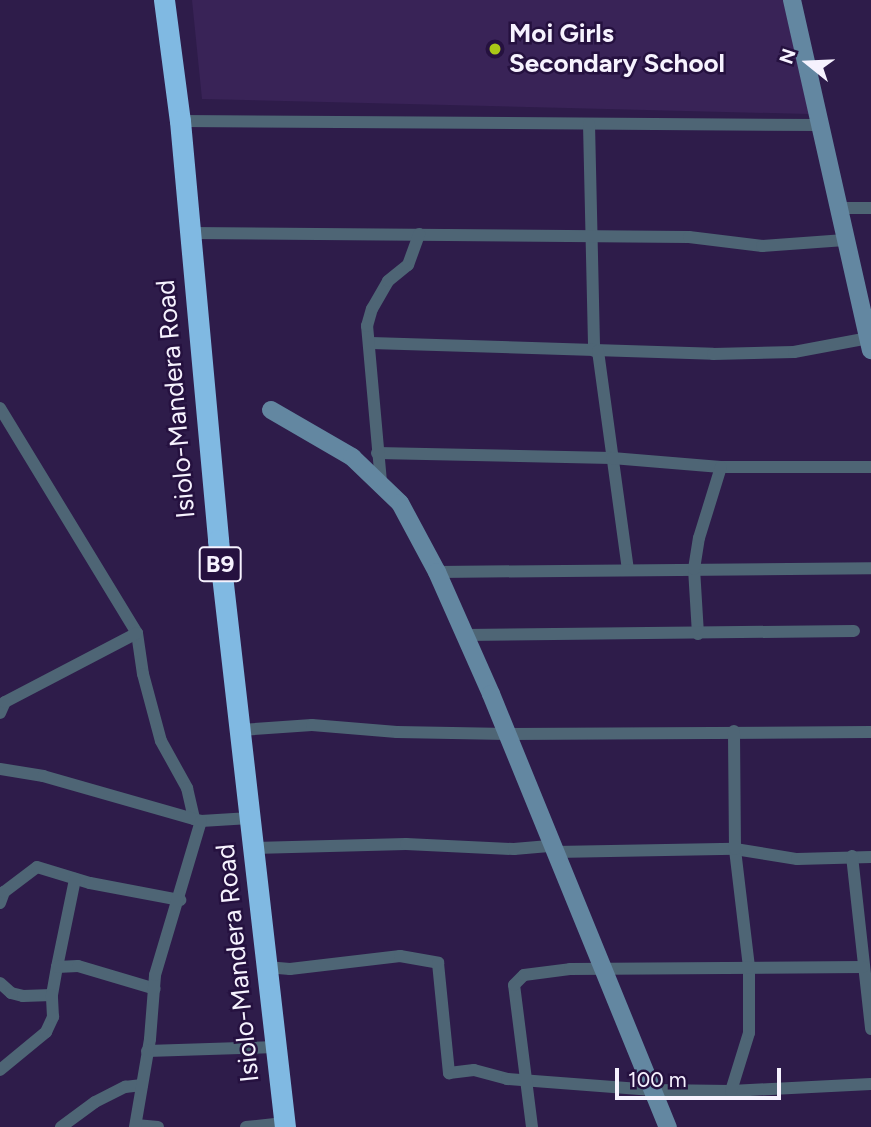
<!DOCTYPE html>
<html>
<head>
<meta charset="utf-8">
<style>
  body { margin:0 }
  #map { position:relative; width:871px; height:1127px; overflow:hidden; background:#2e1c4a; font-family:Figtree,sans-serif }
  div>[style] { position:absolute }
  .built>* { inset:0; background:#392357 }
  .street>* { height:12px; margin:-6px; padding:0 6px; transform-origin:6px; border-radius:6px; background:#4e6575 }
  .secondary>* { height:18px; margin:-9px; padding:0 9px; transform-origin:9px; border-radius:9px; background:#6387a1 }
  .highway>* { height:21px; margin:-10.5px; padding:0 10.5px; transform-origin:10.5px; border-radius:10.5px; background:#80b9e2 }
  .dots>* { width:19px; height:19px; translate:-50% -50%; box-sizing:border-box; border:4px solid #25113f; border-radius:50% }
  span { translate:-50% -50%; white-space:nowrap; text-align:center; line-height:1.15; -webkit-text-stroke:5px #25113f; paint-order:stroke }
  .shield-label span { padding:2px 5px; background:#25113f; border:2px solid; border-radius:5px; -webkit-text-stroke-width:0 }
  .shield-label { font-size:24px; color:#f6f2fe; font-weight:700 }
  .poi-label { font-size:26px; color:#f6f2fe; font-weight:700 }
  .left { translate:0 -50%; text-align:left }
  .street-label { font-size:26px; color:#f6f2fe }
  .north { position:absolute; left:773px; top:28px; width:70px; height:70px; -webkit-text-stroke:5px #25113f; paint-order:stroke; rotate:288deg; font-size:19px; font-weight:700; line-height:28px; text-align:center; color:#f6f2fe }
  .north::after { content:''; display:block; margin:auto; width:24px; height:32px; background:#f6f2fe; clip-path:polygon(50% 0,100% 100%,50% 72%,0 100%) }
  .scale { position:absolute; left:615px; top:1068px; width:166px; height:32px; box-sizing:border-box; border:4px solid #f6f2fe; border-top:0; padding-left:9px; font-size:21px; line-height:24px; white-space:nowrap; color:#f6f2fe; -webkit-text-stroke:5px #25113f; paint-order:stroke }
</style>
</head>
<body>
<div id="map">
  <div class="built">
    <div style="clip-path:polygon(192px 0,783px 0,809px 114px,202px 99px)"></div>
  </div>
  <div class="street">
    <div style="left:180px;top:121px;width:639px;rotate:0.36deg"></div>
    <div style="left:589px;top:124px;width:227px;rotate:88.7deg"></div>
    <div style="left:838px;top:208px;width:33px"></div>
    <div style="left:189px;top:233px;width:500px;rotate:0.46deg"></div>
    <div style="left:689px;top:237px;width:74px;rotate:7deg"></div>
    <div style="left:762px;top:246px;width:83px;rotate:-4.1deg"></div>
    <div style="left:371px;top:343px;width:342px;rotate:1.8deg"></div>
    <div style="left:713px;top:354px;width:81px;rotate:-1.4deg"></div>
    <div style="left:794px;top:352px;width:76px;rotate:-10.6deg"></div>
    <div style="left:598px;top:351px;width:220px;rotate:82.2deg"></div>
    <div style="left:0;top:408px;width:263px;rotate:58.7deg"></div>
    <div style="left:137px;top:633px;width:41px;rotate:81.7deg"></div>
    <div style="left:143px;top:674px;width:69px;rotate:75deg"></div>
    <div style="left:161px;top:741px;width:54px;rotate:61deg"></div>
    <div style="left:187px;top:788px;width:32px;rotate:77deg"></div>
    <div style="left:377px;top:453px;width:235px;rotate:1.2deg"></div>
    <div style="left:612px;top:458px;width:109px;rotate:4.7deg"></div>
    <div style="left:721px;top:467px;width:150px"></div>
    <div style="left:381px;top:482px;width:157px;rotate:-95.1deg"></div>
    <div style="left:367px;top:326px;width:18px;rotate:-74deg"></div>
    <div style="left:372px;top:309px;width:32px;rotate:-60deg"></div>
    <div style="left:388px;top:281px;width:26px;rotate:-39deg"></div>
    <div style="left:408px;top:265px;width:33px;rotate:-70deg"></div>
    <div style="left:437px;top:572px;width:434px;rotate:-0.5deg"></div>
    <div style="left:698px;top:634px;width:65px;rotate:-93.5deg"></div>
    <div style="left:694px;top:569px;width:31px;rotate:-81deg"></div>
    <div style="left:699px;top:538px;width:74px;rotate:-72.8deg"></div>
    <div style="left:465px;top:635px;width:389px;rotate:-0.6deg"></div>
    <div style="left:0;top:713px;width:12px;rotate:-66deg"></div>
    <div style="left:5px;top:702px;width:149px;rotate:-27.6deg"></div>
    <div style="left:241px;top:730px;width:71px;rotate:-4deg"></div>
    <div style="left:312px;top:725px;width:85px;rotate:4.7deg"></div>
    <div style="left:397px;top:732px;width:110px;rotate:1deg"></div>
    <div style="left:507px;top:734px;width:364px;rotate:-0.3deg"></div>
    <div style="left:0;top:769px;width:44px;rotate:9.2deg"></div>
    <div style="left:43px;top:776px;width:164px;rotate:15.9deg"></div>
    <div style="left:201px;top:821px;width:49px;rotate:-3.5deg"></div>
    <div style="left:254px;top:848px;width:152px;rotate:-1.5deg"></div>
    <div style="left:406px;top:844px;width:108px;rotate:2.7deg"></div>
    <div style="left:514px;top:849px;width:38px;rotate:-5deg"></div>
    <div style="left:555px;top:852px;width:180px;rotate:-1deg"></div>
    <div style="left:735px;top:849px;width:63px;rotate:9.2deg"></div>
    <div style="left:797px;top:859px;width:74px;rotate:-1.5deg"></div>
    <div style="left:852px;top:856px;width:174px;rotate:83.7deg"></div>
    <div style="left:0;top:903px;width:12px;rotate:-70deg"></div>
    <div style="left:4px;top:892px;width:41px;rotate:-37.1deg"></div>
    <div style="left:37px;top:867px;width:55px;rotate:16.8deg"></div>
    <div style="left:90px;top:883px;width:92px;rotate:10.7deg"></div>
    <div style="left:57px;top:967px;width:90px;rotate:-78.4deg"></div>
    <div style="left:266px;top:967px;width:24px;rotate:5deg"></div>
    <div style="left:290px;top:969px;width:111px;rotate:-6.7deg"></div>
    <div style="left:400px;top:956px;width:39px;rotate:10deg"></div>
    <div style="left:438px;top:963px;width:111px;rotate:84.3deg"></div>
    <div style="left:449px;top:1073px;width:25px;rotate:-7deg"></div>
    <div style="left:474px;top:1070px;width:34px;rotate:15deg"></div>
    <div style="left:507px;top:1079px;width:146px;rotate:4.3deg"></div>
    <div style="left:653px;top:1090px;width:78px;rotate:0.7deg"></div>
    <div style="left:731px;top:1091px;width:140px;rotate:-2.9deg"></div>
    <div style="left:0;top:983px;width:15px;rotate:42deg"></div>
    <div style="left:11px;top:993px;width:12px;rotate:14deg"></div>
    <div style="left:23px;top:996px;width:29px;rotate:-2deg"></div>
    <div style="left:52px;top:995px;width:28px;rotate:-80deg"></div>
    <div style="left:57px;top:967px;width:21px;rotate:-3deg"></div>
    <div style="left:78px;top:966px;width:80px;rotate:16.6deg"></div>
    <div style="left:147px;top:1051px;width:129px;rotate:-1.8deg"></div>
    <div style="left:0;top:1070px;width:60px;rotate:-39.6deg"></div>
    <div style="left:46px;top:1032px;width:17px;rotate:-65deg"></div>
    <div style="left:53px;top:1017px;width:22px;rotate:-93deg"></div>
    <div style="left:731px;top:1091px;width:61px;rotate:-72.8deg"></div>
    <div style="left:749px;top:1033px;width:66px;rotate:-90deg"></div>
    <div style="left:749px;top:967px;width:119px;rotate:-96.8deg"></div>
    <div style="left:735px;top:849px;width:118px;rotate:-90.5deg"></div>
    <div style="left:136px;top:1125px;width:22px;rotate:5deg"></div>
    <div style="left:61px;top:1127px;width:42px;rotate:-36.3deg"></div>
    <div style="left:95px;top:1102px;width:34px;rotate:-27deg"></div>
    <div style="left:125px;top:1087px;width:17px;rotate:-7deg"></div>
    <div style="left:135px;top:1127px;width:89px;rotate:-80.3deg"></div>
    <div style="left:150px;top:1039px;width:64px;rotate:-85.5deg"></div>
    <div style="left:155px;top:975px;width:161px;rotate:-73.4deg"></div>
    <div style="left:246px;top:1127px;width:38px;rotate:-6deg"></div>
    <div style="left:532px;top:1127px;width:143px;rotate:-97.2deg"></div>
    <div style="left:514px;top:985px;width:14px;rotate:-45deg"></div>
    <div style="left:524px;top:975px;width:46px;rotate:-7.4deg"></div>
    <div style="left:570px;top:969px;width:293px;rotate:-0.4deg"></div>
  </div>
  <div class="secondary">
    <div style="left:792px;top:0;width:359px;rotate:77.3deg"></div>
    <div style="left:271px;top:410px;width:94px;rotate:30.1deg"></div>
    <div style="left:352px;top:457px;width:66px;rotate:43.8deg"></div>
    <div style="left:400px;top:503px;width:78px;rotate:61.8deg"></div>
    <div style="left:437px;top:572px;width:133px;rotate:66.1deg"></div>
    <div style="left:491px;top:694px;width:468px;rotate:67.8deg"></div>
  </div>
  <div class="highway">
    <div style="left:164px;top:0;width:122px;rotate:82.5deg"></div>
    <div style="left:180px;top:121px;width:421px;rotate:84.8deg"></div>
    <div style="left:218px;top:540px;width:591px;rotate:83.49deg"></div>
  </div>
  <div class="dots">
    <div style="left:495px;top:49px;background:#aac717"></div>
  </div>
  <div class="shield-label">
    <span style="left:220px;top:564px">B9</span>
  </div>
  <div class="poi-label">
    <span class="left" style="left:509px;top:49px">Moi Girls<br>Secondary School</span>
  </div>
  <div class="street-label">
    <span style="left:176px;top:399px;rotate:-95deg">Isiolo-Mandera Road</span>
    <span style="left:238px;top:963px;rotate:-96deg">Isiolo-Mandera Road</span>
  </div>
  <div class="north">N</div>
  <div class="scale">100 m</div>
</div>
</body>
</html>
